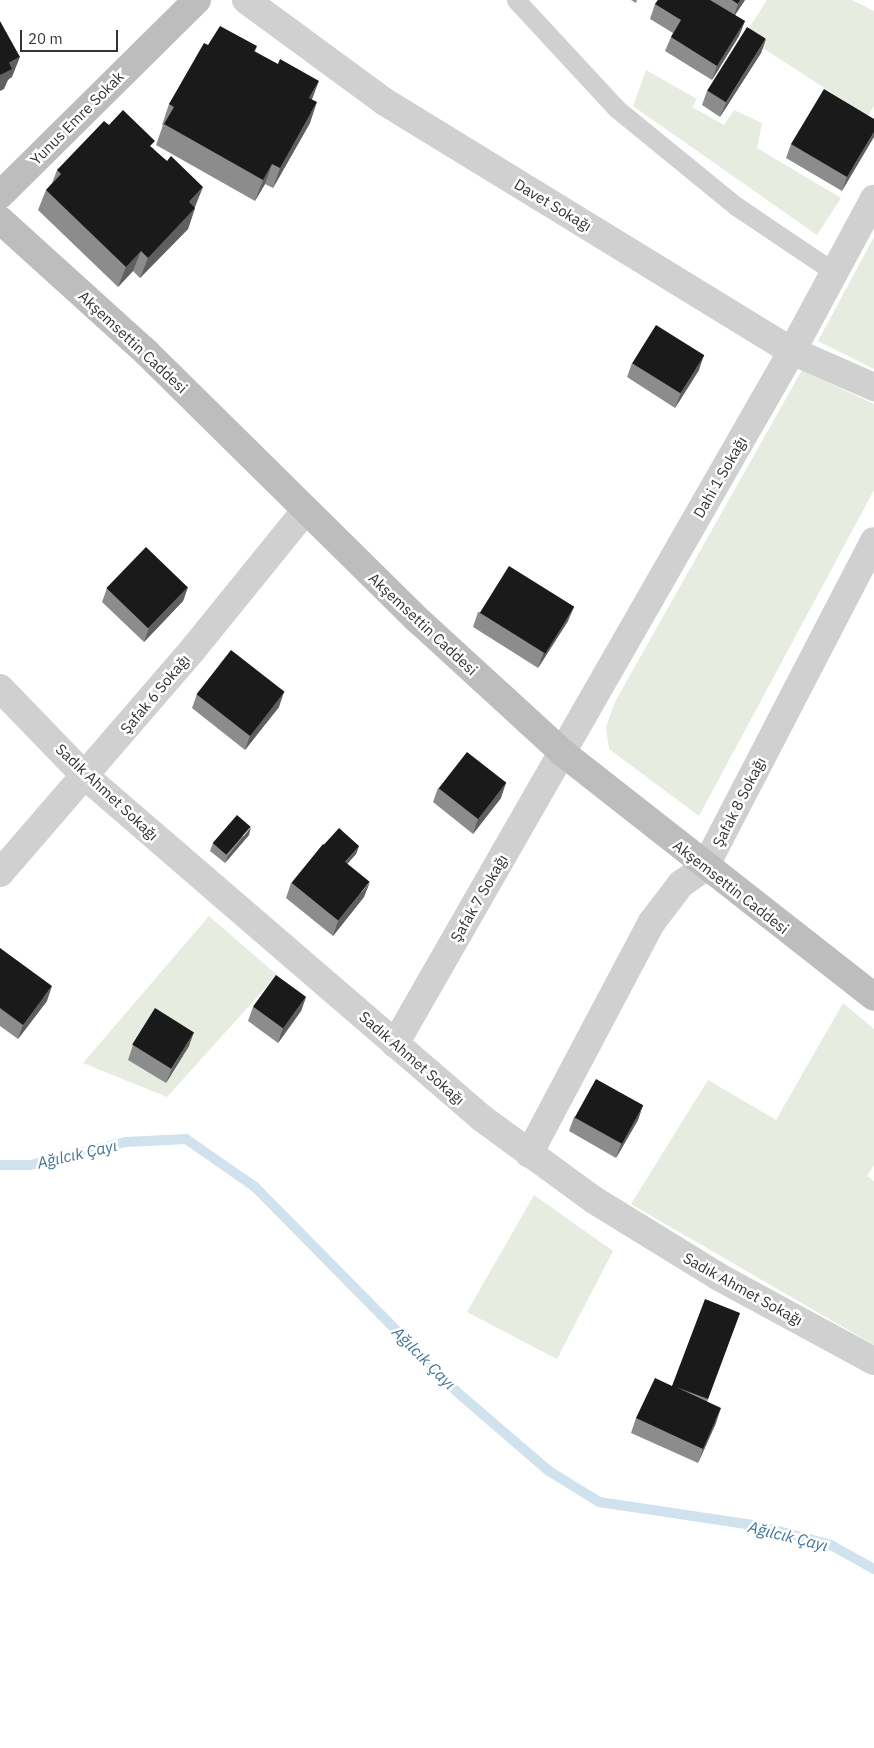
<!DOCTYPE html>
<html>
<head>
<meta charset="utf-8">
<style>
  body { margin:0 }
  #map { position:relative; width:874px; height:1748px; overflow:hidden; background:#fff; font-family:"IBM Plex Sans",sans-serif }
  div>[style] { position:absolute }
  .green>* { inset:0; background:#e6ecdf }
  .stream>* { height:10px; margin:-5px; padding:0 5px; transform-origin:5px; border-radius:5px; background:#cfe2ee }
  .lane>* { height:19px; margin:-9.5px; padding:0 9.5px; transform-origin:9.5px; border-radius:9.5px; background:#d0d0d0 }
  .street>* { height:28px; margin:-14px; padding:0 14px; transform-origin:14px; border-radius:14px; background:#d0d0d0 }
  .secondary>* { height:28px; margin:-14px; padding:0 14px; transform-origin:14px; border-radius:14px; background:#bdbdbd }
  .wall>* { inset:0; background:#8c8c8c }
  .shaded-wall>* { inset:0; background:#5f5f5f }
  .building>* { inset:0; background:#1a1a1a; transform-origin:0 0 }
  span { translate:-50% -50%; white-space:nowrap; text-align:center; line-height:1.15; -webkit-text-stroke:5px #fff; paint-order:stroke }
  .street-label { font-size:15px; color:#333 }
  .water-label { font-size:16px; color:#3f7597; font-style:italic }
  .scale { position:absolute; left:20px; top:30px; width:98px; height:22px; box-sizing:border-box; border:2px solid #333; border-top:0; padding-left:6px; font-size:15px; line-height:18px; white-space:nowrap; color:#333; -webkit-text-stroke:4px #fff; paint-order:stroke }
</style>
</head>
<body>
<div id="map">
  <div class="green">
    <div style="clip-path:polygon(767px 0,852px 0,874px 11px,874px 106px,868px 116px,744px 36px)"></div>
    <div style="clip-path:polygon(646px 70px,697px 99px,692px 107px,724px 125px,734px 110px,762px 123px,757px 148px,841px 198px,817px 235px,633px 106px)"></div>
    <div style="clip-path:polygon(874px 237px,874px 369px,818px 341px)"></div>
    <div style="clip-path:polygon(802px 370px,874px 404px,874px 490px,699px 816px,609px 749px,606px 727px,615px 702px)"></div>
    <div style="clip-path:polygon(209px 916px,277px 975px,167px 1097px,83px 1063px)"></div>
    <div style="clip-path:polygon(843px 1003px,874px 1029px,874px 1165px,867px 1176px,874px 1181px,874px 1345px,631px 1204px,708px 1080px,776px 1120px)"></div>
    <div style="clip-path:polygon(534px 1195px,613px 1251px,557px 1359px,467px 1312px)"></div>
  </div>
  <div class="stream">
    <div style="left:0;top:1165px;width:30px"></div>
    <div style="left:30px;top:1165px;width:99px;rotate:-13.5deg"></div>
    <div style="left:126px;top:1142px;width:60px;rotate:-2.9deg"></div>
    <div style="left:186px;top:1139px;width:84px;rotate:34.8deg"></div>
    <div style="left:255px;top:1187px;width:288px;rotate:45.4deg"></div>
    <div style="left:457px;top:1392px;width:121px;rotate:40.7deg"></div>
    <div style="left:549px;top:1471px;width:59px;rotate:31.8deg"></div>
    <div style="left:599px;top:1502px;width:162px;rotate:8.5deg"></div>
    <div style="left:759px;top:1526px;width:74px;rotate:14.8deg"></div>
    <div style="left:831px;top:1545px;width:49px;rotate:29.2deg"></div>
  </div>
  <div class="lane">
    <div style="left:516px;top:0;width:149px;rotate:47.2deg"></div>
    <div style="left:617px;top:109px;width:154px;rotate:39.2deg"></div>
    <div style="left:736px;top:206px;width:118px;rotate:34deg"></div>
  </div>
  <div class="street">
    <div style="left:246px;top:0;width:172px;rotate:36.3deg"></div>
    <div style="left:385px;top:102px;width:477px;rotate:31.5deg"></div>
    <div style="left:792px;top:351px;width:90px;rotate:23.7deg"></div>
    <div style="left:0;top:688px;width:122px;rotate:46deg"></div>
    <div style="left:85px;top:776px;width:525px;rotate:40.76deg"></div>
    <div style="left:483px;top:1119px;width:137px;rotate:36.1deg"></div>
    <div style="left:594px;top:1200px;width:147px;rotate:31.6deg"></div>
    <div style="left:719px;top:1277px;width:176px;rotate:28.5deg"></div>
    <div style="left:0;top:873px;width:297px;rotate:-49.2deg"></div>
    <div style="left:194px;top:648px;width:176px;rotate:-51deg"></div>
    <div style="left:395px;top:1044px;width:799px;rotate:-60.19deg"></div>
    <div style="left:792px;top:351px;width:173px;rotate:-61.7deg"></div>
    <div style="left:529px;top:1154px;width:263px;rotate:-62.1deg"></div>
    <div style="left:652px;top:922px;width:48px;rotate:-52.7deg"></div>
    <div style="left:681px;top:884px;width:29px;rotate:-35deg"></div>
    <div style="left:705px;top:867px;width:367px;rotate:-62.6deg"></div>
  </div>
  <div class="secondary">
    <div style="left:0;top:195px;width:277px;rotate:-44.7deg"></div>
    <div style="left:0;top:220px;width:197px;rotate:42.1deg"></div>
    <div style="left:146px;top:352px;width:383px;rotate:44.6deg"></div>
    <div style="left:419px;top:621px;width:195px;rotate:42.5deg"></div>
    <div style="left:563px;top:753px;width:395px;rotate:38.1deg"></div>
  </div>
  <div class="wall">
    <div style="clip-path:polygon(631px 0,637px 0,636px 3px)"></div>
    <div style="clip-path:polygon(658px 0,745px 0,735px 15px,745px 21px,739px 36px,712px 80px,665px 51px,671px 37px,673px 33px,650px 19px,655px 4px)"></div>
    <div style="clip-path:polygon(766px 39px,761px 53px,720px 117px,702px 105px,707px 91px)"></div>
    <div style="clip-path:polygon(208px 45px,257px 46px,255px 52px,312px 99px,310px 123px,273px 188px,265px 184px,255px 201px,156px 145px,163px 125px,162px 125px,169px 104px)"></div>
    <div style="clip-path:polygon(874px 119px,842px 191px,786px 158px,791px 144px)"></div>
    <div style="clip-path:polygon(109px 125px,153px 148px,195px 208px,188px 229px,140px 278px,133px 271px,118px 287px,38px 210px,46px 190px,52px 183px,57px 170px)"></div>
    <div style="clip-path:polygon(632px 363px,699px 370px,675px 408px,627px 377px)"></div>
    <div style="clip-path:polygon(188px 587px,183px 601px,144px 642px,102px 602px,107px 588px)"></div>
    <div style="clip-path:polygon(478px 612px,568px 621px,538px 668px,473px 627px)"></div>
    <div style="clip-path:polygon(197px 694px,279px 707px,245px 750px,192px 708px)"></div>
    <div style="clip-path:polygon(438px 788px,501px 798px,473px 834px,433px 802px)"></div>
    <div style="clip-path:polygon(249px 835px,225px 863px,210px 851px,213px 843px)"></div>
    <div style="clip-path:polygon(359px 846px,356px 854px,347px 864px,364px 897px,333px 936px,286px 898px,291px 883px)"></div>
    <div style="clip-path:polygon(0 948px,47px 1001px,18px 1039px,0 1026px)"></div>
    <div style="clip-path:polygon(306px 997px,301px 1011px,278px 1043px,248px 1021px,253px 1007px)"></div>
    <div style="clip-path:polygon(133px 1045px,189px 1046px,166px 1083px,128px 1060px)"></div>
    <div style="clip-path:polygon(643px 1105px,638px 1120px,616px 1158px,569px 1131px,574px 1117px)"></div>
    <div style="clip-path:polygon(740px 1313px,707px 1402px,716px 1423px,698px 1463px,631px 1433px,636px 1418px,672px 1386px)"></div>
  </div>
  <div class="shaded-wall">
    <div style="clip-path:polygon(740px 0,745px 0,733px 18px,738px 4px)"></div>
    <div style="clip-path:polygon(745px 21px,739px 36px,712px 80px,717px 66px)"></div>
    <div style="clip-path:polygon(766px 39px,761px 53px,720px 117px,726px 103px)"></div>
    <div style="clip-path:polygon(20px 57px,12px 77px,8px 80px,4px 89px,0 91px,0 75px,9px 63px)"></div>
    <div style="clip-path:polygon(319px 81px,311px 102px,309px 98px)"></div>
    <div style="clip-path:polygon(317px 102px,310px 123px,273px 188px,280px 168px)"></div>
    <div style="clip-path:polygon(874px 132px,874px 137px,842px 191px,847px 177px)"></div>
    <div style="clip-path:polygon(272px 164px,265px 184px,255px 201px,263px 180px)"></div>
    <div style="clip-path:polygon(203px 187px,195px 207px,181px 222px,189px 202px)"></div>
    <div style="clip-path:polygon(195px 208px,188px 229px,140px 278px,148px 258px)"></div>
    <div style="clip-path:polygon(141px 251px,133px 271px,118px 287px,126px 267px)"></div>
    <div style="clip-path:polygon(704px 355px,699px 370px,675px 408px,681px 393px)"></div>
    <div style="clip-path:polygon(188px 587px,183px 601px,144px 642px,149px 628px)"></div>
    <div style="clip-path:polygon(574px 607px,568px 621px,538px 668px,543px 654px)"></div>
    <div style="clip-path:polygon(284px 692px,279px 707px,245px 750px,250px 736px)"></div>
    <div style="clip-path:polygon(506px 783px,501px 798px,473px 834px,478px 819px)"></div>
    <div style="clip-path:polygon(251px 827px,249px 835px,225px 863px,228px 856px)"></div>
    <div style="clip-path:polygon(359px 846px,356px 854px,341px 871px,344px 864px)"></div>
    <div style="clip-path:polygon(370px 882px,364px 897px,333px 936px,338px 921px)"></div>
    <div style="clip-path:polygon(52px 986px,47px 1001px,18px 1039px,23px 1025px)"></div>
    <div style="clip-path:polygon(306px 997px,301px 1011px,278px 1043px,283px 1028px)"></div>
    <div style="clip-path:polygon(194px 1032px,189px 1046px,166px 1083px,172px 1069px)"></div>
    <div style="clip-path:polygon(643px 1105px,638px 1120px,616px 1158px,621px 1144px)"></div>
    <div style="clip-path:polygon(721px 1408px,716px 1423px,698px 1463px,703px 1449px)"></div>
  </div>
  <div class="building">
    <div style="clip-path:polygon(658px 0,710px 0,745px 21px,717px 66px,671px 37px,681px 20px,655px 4px)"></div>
    <div style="clip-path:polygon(732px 0,740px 0,738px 4px)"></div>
    <div style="clip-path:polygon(0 21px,20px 57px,9px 63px,12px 69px,0 75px)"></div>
    <div style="clip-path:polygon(220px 26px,257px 46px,254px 51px,278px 64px,280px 59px,319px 81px,309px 98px,317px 102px,280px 168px,272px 164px,263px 180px,164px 124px,174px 107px,169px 104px,204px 43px,208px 45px)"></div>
    <div style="left:747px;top:27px;width:22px;height:75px;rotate:32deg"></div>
    <div style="clip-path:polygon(824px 89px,874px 119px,874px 132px,847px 177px,791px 144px)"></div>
    <div style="clip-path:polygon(123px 110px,155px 141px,150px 146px,167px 161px,171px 156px,203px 187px,189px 202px,195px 208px,148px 258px,141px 251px,126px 267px,46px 190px,61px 174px,57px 170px,104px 121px,109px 125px)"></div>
    <div style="left:656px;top:325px;width:57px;height:45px;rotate:32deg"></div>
    <div style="left:146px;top:547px;width:58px;height:57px;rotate:44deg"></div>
    <div style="left:509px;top:566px;width:77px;height:55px;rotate:32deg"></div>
    <div style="left:231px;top:650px;width:68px;height:56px;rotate:38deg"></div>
    <div style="left:467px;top:752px;width:50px;height:46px;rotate:38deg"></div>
    <div style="left:237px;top:815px;width:18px;height:37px;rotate:41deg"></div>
    <div style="left:339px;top:828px;width:27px;height:23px;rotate:42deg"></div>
    <div style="left:323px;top:844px;width:60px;height:50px;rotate:39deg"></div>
    <div style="clip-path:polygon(0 948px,52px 986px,23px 1025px,0 1008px)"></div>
    <div style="left:276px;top:975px;width:37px;height:39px;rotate:36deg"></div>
    <div style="left:155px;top:1008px;width:46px;height:43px;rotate:32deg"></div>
    <div style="left:596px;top:1079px;width:54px;height:44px;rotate:29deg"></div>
    <div style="clip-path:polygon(705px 1299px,740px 1313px,708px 1399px,676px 1387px,721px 1408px,703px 1449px,636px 1418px,655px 1378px,672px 1386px)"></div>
  </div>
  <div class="street-label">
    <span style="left:77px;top:118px;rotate:-45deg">Yunus Emre Sokak</span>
    <span style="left:553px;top:205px;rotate:31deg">Davet Sokağı</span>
    <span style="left:133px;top:342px;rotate:43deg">Akşemsettin Caddesi</span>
    <span style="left:720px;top:477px;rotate:-60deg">Dahi 1 Sokağı</span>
    <span style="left:423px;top:624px;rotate:43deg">Akşemsettin Caddesi</span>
    <span style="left:155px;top:694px;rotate:-50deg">Şafak 6 Sokağı</span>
    <span style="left:107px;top:792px;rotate:43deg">Sadık Ahmet Sokağı</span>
    <span style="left:739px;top:802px;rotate:-63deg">Şafak 8 Sokağı</span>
    <span style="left:731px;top:887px;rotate:38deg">Akşemsettin Caddesi</span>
    <span style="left:479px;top:898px;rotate:-60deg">Şafak 7 Sokağı</span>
    <span style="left:412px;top:1058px;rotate:41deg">Sadık Ahmet Sokağı</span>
    <span style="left:743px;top:1289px;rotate:29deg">Sadık Ahmet Sokağı</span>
  </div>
  <div class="water-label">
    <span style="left:77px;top:1154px;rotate:-13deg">Ağılcık Çayı</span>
    <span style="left:424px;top:1358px;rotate:45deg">Ağılcık Çayı</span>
    <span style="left:788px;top:1536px;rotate:14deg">Ağılcık Çayı</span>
  </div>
  <div class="scale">20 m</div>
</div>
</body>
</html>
